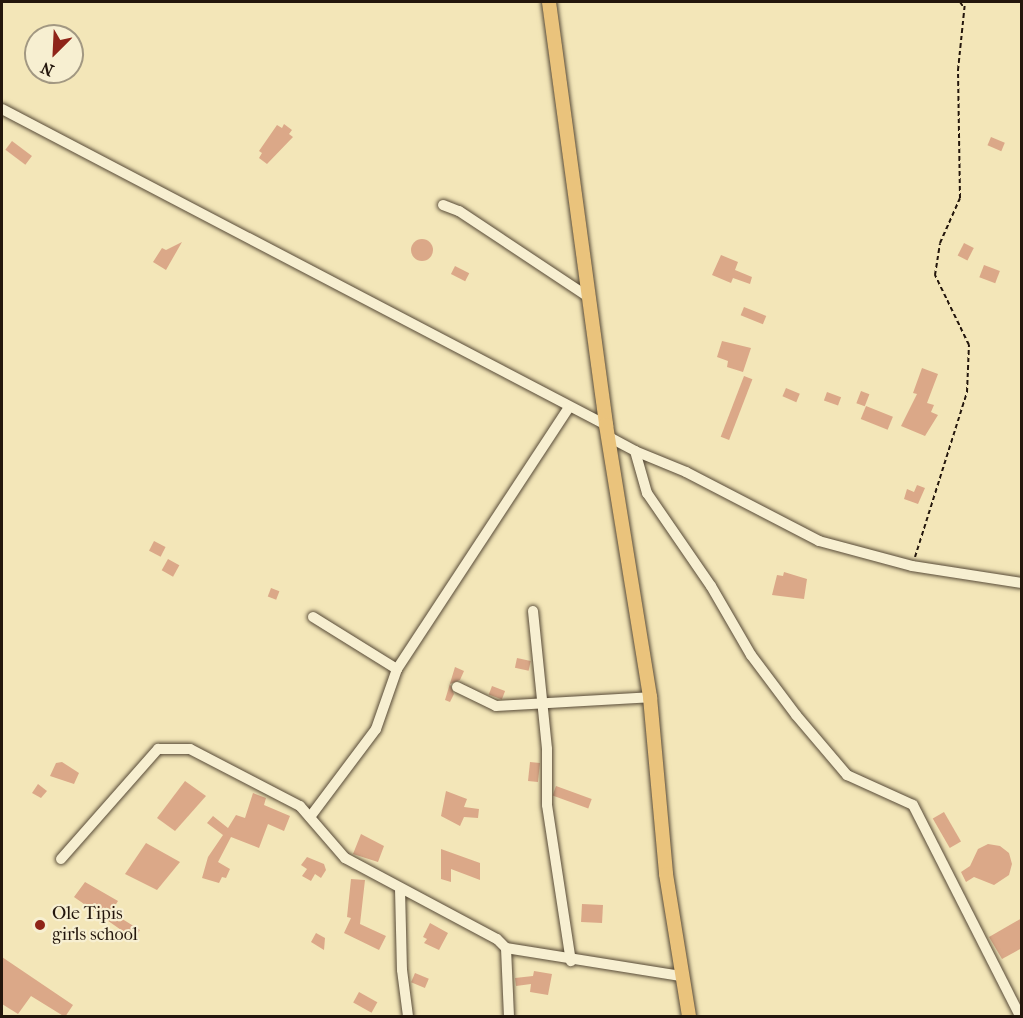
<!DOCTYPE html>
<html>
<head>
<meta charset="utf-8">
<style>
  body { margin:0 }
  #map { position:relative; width:1023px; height:1018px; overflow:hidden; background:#f3e6b8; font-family:"IM FELL French Canon",serif }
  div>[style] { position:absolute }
  .building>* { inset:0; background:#dba888; transform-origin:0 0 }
  .round { border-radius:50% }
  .path>* { height:2px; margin-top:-1px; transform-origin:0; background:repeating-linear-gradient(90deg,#23160c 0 4.5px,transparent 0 7.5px) }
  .roads { filter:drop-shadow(0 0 2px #574a37) drop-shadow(0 0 2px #574a37) }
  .minor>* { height:10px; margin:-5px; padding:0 5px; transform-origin:5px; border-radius:5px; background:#f7efd1 }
  .major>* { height:14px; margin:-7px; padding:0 7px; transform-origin:7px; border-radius:7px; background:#eac37c }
  .dots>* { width:16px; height:16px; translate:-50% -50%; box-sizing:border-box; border:3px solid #f7efd1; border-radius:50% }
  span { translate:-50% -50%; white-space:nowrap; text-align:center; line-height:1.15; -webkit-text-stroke:4.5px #f7efd1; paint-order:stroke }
  .poi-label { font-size:18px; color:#23160c }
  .left { translate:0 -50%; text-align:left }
  .frame { position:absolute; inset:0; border:3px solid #23160c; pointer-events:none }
  .north { position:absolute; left:24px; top:24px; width:60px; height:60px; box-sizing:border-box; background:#f7efd1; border:2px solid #a29882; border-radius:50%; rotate:204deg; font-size:16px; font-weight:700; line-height:24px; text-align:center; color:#23160c }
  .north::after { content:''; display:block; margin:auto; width:21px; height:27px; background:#8f2418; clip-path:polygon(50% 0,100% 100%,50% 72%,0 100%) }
</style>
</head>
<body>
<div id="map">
  <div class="building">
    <div style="clip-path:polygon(284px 124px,292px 130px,289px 134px,293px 137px,267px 164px,259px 158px,262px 153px,259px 151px,277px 125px,282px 128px)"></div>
    <div style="left:991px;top:137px;width:15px;height:9px;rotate:23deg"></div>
    <div style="left:12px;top:141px;width:25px;height:11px;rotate:37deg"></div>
    <div class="round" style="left:411px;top:239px;width:22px;height:22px"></div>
    <div style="clip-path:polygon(182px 242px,166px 270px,153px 262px,162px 248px,166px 250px)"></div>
    <div style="left:964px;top:243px;width:11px;height:14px;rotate:27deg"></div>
    <div style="clip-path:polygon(721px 255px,738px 262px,735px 270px,752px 277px,750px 284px,733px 278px,731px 283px,712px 275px)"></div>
    <div style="left:984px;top:265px;width:17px;height:13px;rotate:21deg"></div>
    <div style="left:455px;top:266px;width:16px;height:9px;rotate:27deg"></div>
    <div style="left:744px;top:307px;width:24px;height:9px;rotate:22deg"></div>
    <div style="clip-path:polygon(722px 341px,751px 348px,743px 372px,727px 367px,728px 361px,717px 357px)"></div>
    <div style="clip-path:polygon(922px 368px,938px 374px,927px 403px,934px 405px,931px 412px,938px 415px,925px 436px,901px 426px,917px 394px,913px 393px)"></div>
    <div style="left:744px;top:376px;width:9px;height:65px;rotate:21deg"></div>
    <div style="left:786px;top:388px;width:15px;height:9px;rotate:23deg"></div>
    <div style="left:861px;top:391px;width:9px;height:13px;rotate:21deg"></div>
    <div style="left:827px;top:392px;width:15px;height:9px;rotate:20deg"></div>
    <div style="left:866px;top:406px;width:29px;height:14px;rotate:22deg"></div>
    <div style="clip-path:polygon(917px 485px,925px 488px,918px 504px,904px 499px,907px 489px,914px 492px)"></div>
    <div style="left:154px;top:541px;width:13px;height:11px;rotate:27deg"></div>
    <div style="left:168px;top:559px;width:13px;height:13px;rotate:29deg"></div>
    <div style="clip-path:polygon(784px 572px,807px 579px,804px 599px,772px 595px,777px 575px,783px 576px)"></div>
    <div style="left:271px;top:588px;width:9px;height:9px;rotate:21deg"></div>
    <div style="left:517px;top:658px;width:14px;height:10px;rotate:12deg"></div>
    <div style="clip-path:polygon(455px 667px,464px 671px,460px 680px,450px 684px,454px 694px,450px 702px,445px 700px)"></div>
    <div style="left:492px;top:686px;width:14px;height:9px;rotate:21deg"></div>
    <div style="clip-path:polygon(62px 762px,79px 773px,74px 784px,50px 776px,56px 763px)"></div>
    <div style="left:530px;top:762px;width:10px;height:19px;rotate:6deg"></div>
    <div style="clip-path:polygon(185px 781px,206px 796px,175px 831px,157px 818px)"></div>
    <div style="clip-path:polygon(38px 784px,47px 791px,41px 798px,32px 793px)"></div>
    <div style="left:556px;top:786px;width:38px;height:10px;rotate:20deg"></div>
    <div style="clip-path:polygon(446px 791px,467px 799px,464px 807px,479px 809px,478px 818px,464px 817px,460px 826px,441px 816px)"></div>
    <div style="clip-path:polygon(253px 793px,266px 798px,264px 805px,290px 816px,284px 831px,268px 824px,259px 848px,231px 837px,218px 862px,230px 869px,226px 878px,222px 877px,219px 883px,202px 878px,208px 857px,223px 835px,207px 823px,213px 816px,228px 828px,236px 815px,245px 818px)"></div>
    <div style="left:944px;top:812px;width:34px;height:13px;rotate:60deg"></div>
    <div style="clip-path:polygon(361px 834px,384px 846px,378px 862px,353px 854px)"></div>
    <div style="clip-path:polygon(146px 843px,180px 862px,157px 890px,125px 874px)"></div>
    <div style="clip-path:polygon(988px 844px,1000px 846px,1009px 853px,1012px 864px,1009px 875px,994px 885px,974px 877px,966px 882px,961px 872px,970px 866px,978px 849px)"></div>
    <div style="clip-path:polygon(441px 849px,480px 863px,480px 880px,451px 869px,451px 882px,441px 879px)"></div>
    <div style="clip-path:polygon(307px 857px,324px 864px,326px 870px,321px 878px,315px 874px,311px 881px,302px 876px,307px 869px,301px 865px)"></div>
    <div style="clip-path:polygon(351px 879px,365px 880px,360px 924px,386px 936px,379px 950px,344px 933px,351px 918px,347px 917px)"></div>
    <div style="clip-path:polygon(85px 882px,118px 901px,111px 912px,140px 930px,134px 939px,74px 897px)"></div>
    <div style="left:582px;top:904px;width:21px;height:18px;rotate:3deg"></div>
    <div style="clip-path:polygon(1022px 918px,1022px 948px,1002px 959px,989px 937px)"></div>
    <div style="clip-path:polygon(430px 923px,448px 933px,439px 950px,424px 943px,427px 939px,423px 937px)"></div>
    <div style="clip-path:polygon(316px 933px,325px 938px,324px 950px,311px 942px)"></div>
    <div style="clip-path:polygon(2px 957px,73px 1005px,65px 1017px,31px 996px,18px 1014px,2px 1004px)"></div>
    <div style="clip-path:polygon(534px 971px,552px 974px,548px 995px,530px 992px,531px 984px,516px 986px,515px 978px,533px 976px)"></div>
    <div style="left:415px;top:973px;width:15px;height:10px;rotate:23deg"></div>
    <div style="left:359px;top:992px;width:21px;height:12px;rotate:29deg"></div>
  </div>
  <div class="path">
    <div style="left:960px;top:2px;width:7px;rotate:56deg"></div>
    <div style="left:915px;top:557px;width:173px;rotate:-72.5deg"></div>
    <div style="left:967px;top:392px;width:47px;rotate:-87.6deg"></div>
    <div style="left:969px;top:345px;width:78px;rotate:-115.9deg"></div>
    <div style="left:935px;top:275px;width:32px;rotate:-81deg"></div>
    <div style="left:940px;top:243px;width:49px;rotate:-66deg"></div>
    <div style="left:960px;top:198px;width:128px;rotate:-90.9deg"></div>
    <div style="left:958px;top:70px;width:68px;rotate:-84.1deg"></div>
  </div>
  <div class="roads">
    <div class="minor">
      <div style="left:2px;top:109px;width:682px;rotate:27.62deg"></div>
      <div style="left:443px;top:205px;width:17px;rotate:21deg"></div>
      <div style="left:459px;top:211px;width:157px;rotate:33.6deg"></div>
      <div style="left:609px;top:437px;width:30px;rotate:28deg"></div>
      <div style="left:635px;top:451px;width:44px;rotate:74.1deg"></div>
      <div style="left:647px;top:493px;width:113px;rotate:55.5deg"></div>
      <div style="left:711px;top:586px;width:80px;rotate:59.9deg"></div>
      <div style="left:751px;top:655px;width:75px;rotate:53.1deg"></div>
      <div style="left:796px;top:715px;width:79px;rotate:49.6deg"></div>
      <div style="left:847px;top:775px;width:72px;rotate:24.4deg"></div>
      <div style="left:913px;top:805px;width:237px;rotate:63.1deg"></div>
      <div style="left:635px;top:451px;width:55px;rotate:22.4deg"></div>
      <div style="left:686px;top:472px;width:150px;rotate:27.4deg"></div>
      <div style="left:819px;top:541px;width:96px;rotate:15deg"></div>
      <div style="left:912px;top:566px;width:111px;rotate:8.8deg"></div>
      <div style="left:533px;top:611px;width:139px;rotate:84.2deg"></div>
      <div style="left:547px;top:749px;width:56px;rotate:90deg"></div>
      <div style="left:547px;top:805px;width:158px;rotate:81.3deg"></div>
      <div style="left:313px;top:617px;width:99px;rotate:31.8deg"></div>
      <div style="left:457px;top:687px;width:43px;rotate:26deg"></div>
      <div style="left:496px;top:706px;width:154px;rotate:-3.3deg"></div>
      <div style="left:310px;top:817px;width:110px;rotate:-53.1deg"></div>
      <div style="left:376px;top:729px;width:64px;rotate:-70.7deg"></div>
      <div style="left:397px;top:669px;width:311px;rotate:-56.7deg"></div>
      <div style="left:61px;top:859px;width:147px;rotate:-48.6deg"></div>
      <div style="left:158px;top:749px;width:32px"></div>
      <div style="left:190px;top:749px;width:124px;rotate:27.4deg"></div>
      <div style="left:300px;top:806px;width:69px;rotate:49.1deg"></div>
      <div style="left:345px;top:858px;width:172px;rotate:28.1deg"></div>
      <div style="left:497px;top:939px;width:13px;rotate:45deg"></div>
      <div style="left:506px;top:948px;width:177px;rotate:9.1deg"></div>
      <div style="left:400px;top:889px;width:81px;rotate:88.6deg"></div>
      <div style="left:402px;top:970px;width:46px;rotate:82.6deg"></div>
      <div style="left:506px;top:948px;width:68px;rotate:87.5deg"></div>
    </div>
    <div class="major">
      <div style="left:549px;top:2px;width:427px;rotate:82.3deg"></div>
      <div style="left:606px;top:425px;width:276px;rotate:80.8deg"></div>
      <div style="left:650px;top:697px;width:178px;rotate:84.8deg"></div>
      <div style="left:666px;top:874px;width:144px;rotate:80.8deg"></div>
    </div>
  </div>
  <div class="dots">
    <div style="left:40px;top:925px;background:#8f2418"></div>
  </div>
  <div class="poi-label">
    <span class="left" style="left:52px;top:925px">Ole Tipis<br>girls school</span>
  </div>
  <div class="frame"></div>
  <div class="north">N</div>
</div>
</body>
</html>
